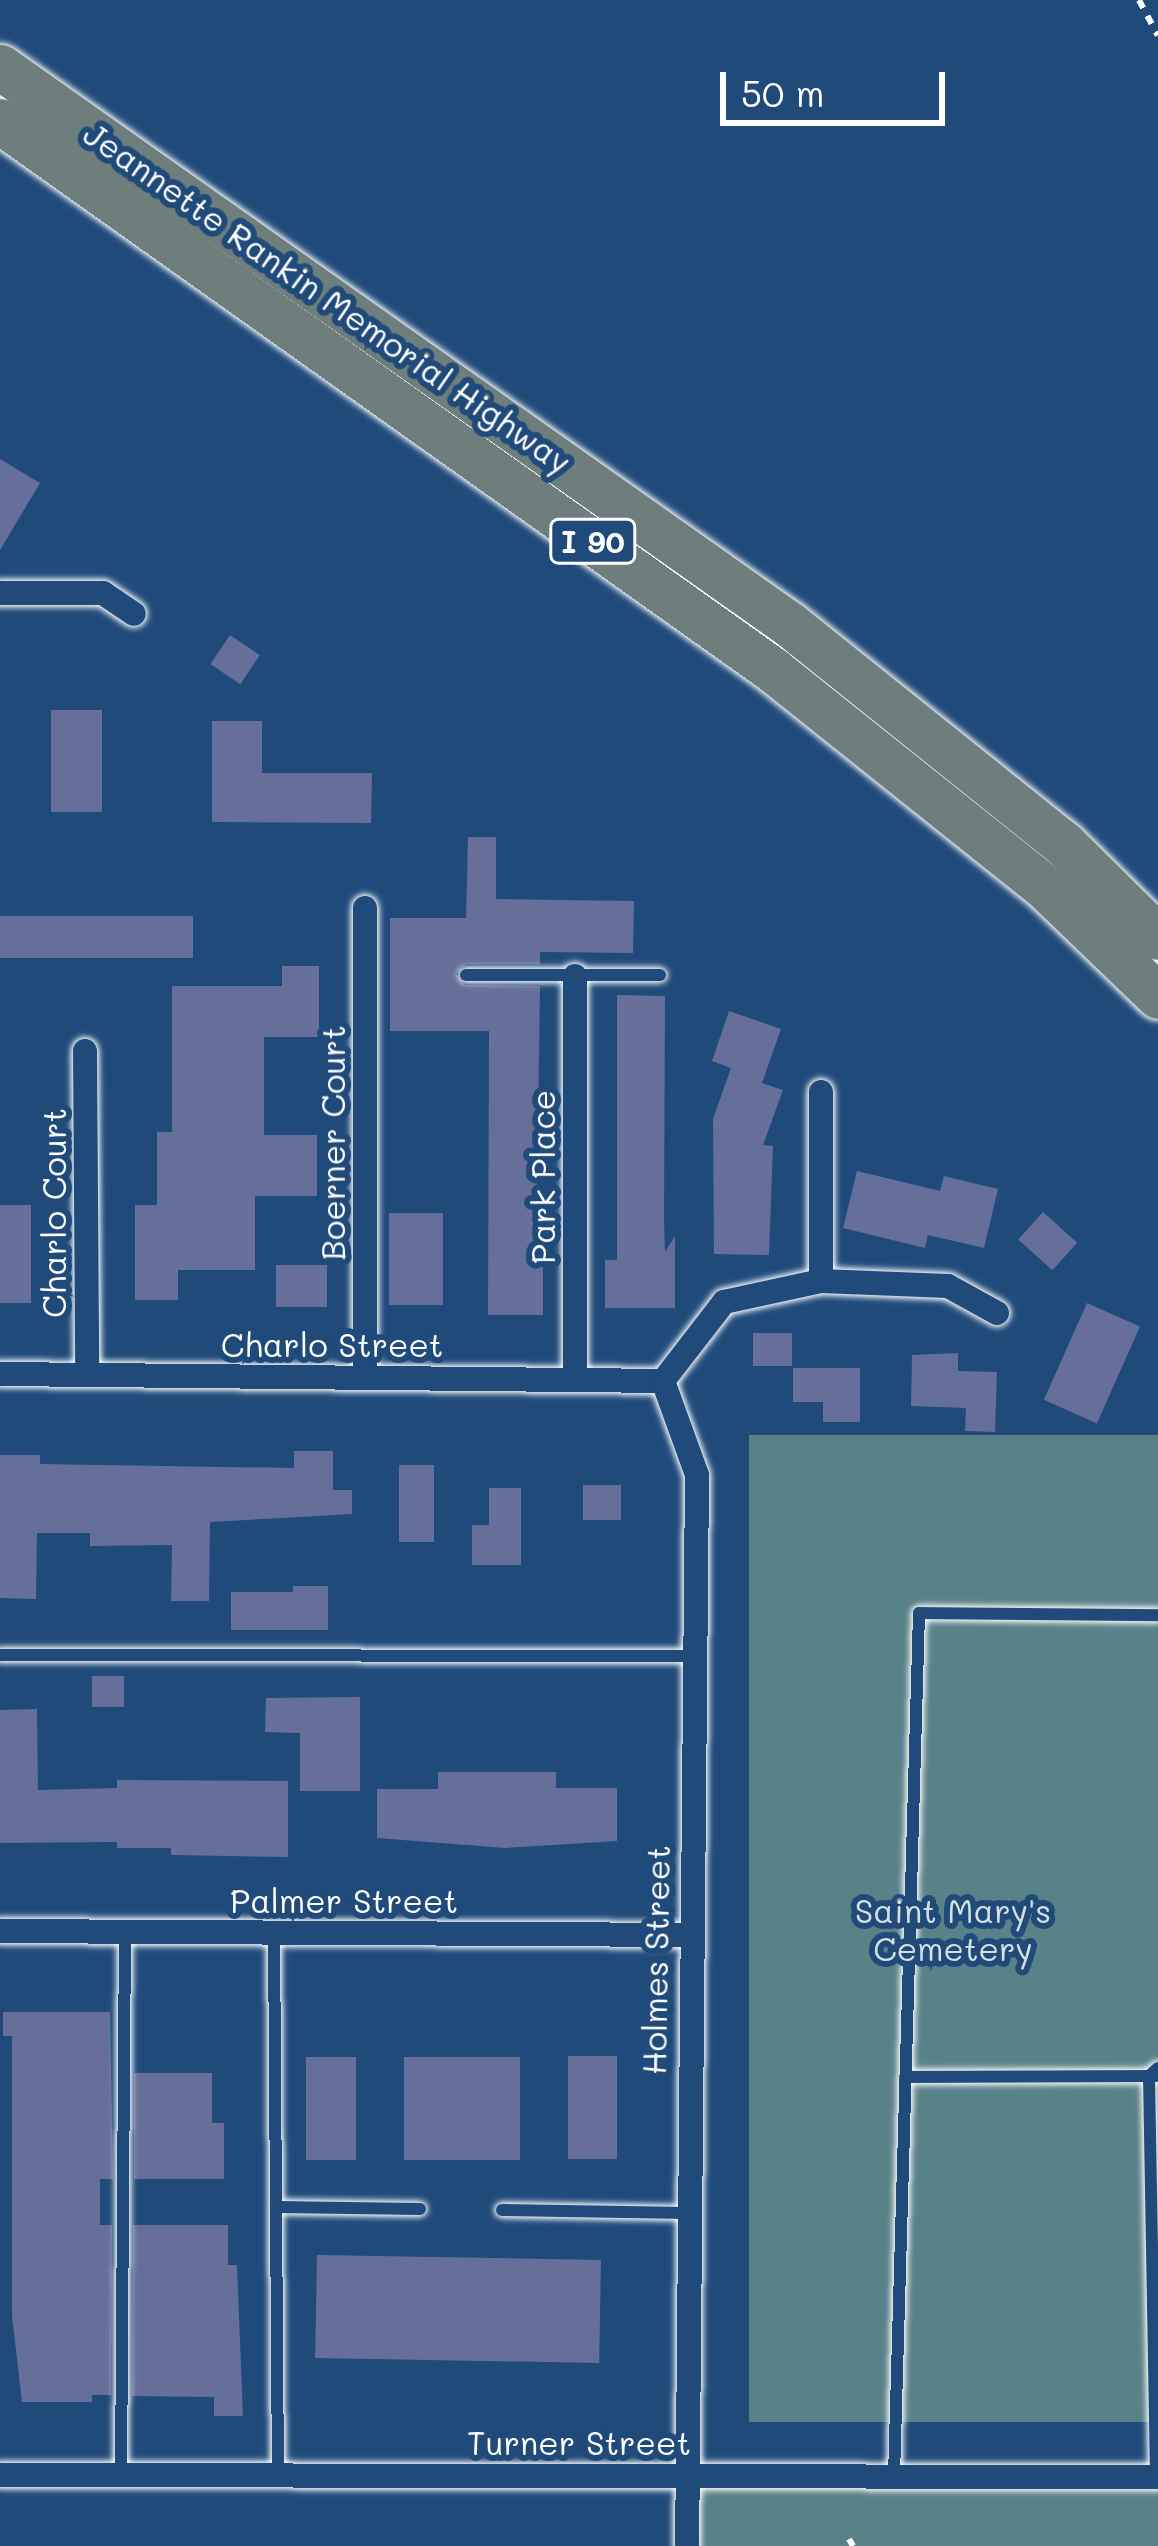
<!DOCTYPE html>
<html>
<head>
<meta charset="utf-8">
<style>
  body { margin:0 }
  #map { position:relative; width:1158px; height:2546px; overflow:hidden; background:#1f4a7a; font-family:Mali,sans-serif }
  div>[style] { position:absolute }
  .green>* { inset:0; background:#588188; transform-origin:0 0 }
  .building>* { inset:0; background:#656f9a; transform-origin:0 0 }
  .path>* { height:6px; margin-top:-3px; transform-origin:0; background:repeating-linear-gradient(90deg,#fff 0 9px,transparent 0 18px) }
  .roads { filter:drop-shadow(0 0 3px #fff) drop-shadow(0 0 3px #fff) }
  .lane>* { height:12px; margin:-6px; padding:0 6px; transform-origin:6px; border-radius:6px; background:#1f4a7a }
  .street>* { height:24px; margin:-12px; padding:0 12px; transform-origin:12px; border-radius:12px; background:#1f4a7a }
  .highway>* { height:45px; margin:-22.5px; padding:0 22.5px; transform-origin:22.5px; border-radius:22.5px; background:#6d7e7c }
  span { translate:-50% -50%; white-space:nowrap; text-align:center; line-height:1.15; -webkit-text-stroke:12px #1f4a7a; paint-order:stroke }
  .shield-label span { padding:3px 9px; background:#1f4a7a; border:3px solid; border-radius:9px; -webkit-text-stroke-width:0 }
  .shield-label { font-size:30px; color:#fff; font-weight:700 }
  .street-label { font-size:33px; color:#fff }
  .park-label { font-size:33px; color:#d5e0e1 }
  .scale { position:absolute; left:720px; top:72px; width:225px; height:54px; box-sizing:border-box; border:6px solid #fff; border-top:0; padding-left:15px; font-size:36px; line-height:42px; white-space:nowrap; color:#fff; -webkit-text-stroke:9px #1f4a7a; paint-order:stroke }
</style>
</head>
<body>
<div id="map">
  <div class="green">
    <div style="left:749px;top:1435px;width:409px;height:987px"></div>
    <div style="left:687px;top:2475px;width:471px;height:71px"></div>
  </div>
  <div class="building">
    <div style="clip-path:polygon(0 459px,40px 483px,0 550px)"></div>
    <div style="left:230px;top:635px;width:36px;height:35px;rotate:34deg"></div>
    <div style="left:51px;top:710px;width:51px;height:102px"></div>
    <div style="clip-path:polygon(212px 721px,262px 721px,262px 773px,372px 773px,371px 823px,212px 822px)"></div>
    <div style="clip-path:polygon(468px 837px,496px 837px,496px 899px,634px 901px,633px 953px,540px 952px,540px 964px,466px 964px,456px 974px,465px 985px,540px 986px,536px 1265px,543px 1265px,543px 1315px,488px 1315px,489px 1031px,390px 1031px,390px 918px,466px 918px)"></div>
    <div style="left:193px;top:916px;width:42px;height:193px;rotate:90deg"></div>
    <div style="clip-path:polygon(282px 966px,319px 966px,319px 1037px,264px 1037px,264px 1135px,317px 1135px,317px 1196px,255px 1196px,255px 1270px,178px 1270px,178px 1300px,135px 1300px,135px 1205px,157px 1205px,157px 1132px,172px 1132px,172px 986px,282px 986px)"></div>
    <div style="clip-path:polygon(617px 995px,665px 996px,664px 1219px,665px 1252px,675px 1236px,675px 1308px,605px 1308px,605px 1260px,617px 1260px)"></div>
    <div style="clip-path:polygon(729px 1011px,781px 1029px,762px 1083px,783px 1090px,763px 1145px,773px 1146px,769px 1255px,714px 1254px,713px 1119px,731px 1068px,712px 1061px)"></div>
    <div style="clip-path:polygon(857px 1171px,940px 1191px,944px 1176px,998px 1189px,984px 1248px,928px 1235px,925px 1248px,843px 1228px)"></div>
    <div style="left:0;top:1205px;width:31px;height:98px"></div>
    <div style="left:1043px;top:1212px;width:46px;height:37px;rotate:42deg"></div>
    <div style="left:389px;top:1213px;width:54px;height:92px"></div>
    <div style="left:276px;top:1265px;width:51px;height:42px"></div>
    <div style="left:1087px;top:1303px;width:58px;height:106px;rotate:24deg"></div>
    <div style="left:753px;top:1333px;width:39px;height:33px"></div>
    <div style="clip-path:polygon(958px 1353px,958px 1371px,997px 1372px,995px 1432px,965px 1431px,966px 1408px,911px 1406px,912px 1355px)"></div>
    <div style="clip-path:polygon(793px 1368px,860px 1368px,860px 1422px,823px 1422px,823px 1402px,793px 1402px)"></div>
    <div style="clip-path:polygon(294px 1451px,333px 1451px,333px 1490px,352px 1490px,352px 1514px,210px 1522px,209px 1601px,171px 1601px,172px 1545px,90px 1546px,90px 1533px,37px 1533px,36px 1599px,0 1598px,0 1455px,40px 1455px,40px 1464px,294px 1468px)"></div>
    <div style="left:399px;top:1465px;width:35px;height:77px"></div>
    <div style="left:583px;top:1485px;width:38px;height:35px"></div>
    <div style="clip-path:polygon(489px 1488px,521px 1488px,521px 1565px,472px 1565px,472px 1525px,489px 1525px)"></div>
    <div style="clip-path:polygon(293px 1586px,328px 1586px,328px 1630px,231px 1630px,231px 1592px,293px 1592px)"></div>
    <div style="left:92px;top:1676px;width:32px;height:31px"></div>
    <div style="clip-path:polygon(360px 1697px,360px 1791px,300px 1791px,300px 1733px,265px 1732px,266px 1698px)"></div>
    <div style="clip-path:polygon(37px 1709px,38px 1790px,117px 1788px,117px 1780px,288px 1781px,288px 1857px,171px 1855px,171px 1848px,117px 1848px,117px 1842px,0 1843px,0 1710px)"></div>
    <div style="clip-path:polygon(438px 1772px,556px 1772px,556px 1788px,617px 1788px,617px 1841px,505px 1848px,377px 1838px,377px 1789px,438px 1789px)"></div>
    <div style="clip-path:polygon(3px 2012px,110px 2012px,113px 2179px,100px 2179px,100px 2225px,112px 2225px,111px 2395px,92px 2395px,92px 2402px,22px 2402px,12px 2316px,12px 2036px,3px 2036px)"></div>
    <div style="left:568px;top:2056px;width:49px;height:103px"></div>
    <div style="left:306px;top:2057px;width:50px;height:103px"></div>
    <div style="left:404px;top:2057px;width:116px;height:103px"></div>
    <div style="clip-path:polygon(134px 2073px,212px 2073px,212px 2123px,224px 2123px,224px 2179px,134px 2179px)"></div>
    <div style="clip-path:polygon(133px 2225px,228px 2225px,228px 2265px,237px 2265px,243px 2416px,214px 2416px,214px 2397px,132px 2396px)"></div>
    <div style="left:317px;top:2255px;width:284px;height:103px;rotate:1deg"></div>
  </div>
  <div class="path">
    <div style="left:1139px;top:0;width:40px;rotate:62deg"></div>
    <div style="left:849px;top:2539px;width:8px;rotate:60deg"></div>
  </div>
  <div class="roads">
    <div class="lane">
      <div style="left:466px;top:975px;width:194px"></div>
      <div style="left:0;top:1655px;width:693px;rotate:0.08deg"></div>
      <div style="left:274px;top:1933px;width:542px;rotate:89.58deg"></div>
      <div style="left:905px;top:2077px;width:251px;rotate:-0.2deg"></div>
      <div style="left:276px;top:2207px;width:144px;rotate:0.8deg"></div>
      <div style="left:502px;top:2210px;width:185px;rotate:0.9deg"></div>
      <div style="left:121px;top:2475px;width:543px;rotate:-89.58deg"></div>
      <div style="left:894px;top:2476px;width:863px;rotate:-88.34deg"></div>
      <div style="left:919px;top:1613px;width:239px;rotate:0.5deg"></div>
      <div style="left:1156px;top:2477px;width:401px;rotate:-91deg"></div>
      <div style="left:1149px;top:2076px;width:12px;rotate:-42deg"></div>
    </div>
    <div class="street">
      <div style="left:0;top:593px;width:103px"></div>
      <div style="left:103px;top:593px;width:37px;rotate:34deg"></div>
      <div style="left:365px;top:908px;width:469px;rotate:90deg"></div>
      <div style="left:85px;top:1051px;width:324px;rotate:89.6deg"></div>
      <div style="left:821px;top:1092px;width:189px;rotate:90deg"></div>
      <div style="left:0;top:1374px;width:663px;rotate:0.6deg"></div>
      <div style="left:575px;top:1378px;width:402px;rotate:-90deg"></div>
      <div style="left:663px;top:1381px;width:100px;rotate:70.1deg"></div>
      <div style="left:697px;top:1475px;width:1071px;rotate:90.53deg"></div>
      <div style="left:663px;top:1381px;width:100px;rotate:-52.3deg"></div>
      <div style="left:724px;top:1302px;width:99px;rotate:-12.2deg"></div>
      <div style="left:821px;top:1281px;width:127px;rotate:2.3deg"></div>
      <div style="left:948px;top:1286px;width:56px;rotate:28.9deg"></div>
      <div style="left:0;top:1931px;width:687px;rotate:0.33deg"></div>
      <div style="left:0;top:2475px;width:1158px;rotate:0.1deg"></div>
    </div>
    <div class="highway">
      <div style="left:0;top:67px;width:966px;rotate:35.22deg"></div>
      <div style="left:789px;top:624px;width:352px;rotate:38.7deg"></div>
      <div style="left:1064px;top:844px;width:132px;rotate:44.7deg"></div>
      <div style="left:0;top:121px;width:948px;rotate:35.38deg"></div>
      <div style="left:773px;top:670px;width:351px;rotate:38.6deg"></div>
      <div style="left:1047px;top:889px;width:154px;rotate:43.9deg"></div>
    </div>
  </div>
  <div class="shield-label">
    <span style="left:593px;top:541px">I 90</span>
  </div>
  <div class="street-label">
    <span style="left:328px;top:297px;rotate:35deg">Jeannette Rankin Memorial Highway</span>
    <span style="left:332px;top:1143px;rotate:-90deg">Boerner Court</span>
    <span style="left:542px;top:1177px;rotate:-90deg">Park Place</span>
    <span style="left:53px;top:1213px;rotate:-90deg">Charlo Court</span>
    <span style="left:332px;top:1344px">Charlo Street</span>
    <span style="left:344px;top:1900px">Palmer Street</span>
    <span style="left:655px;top:1960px;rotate:-89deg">Holmes Street</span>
    <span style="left:579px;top:2442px">Turner Street</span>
  </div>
  <div class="park-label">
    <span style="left:953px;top:1929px">Saint Mary's<br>Cemetery</span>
  </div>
  <div class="scale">50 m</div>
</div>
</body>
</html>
